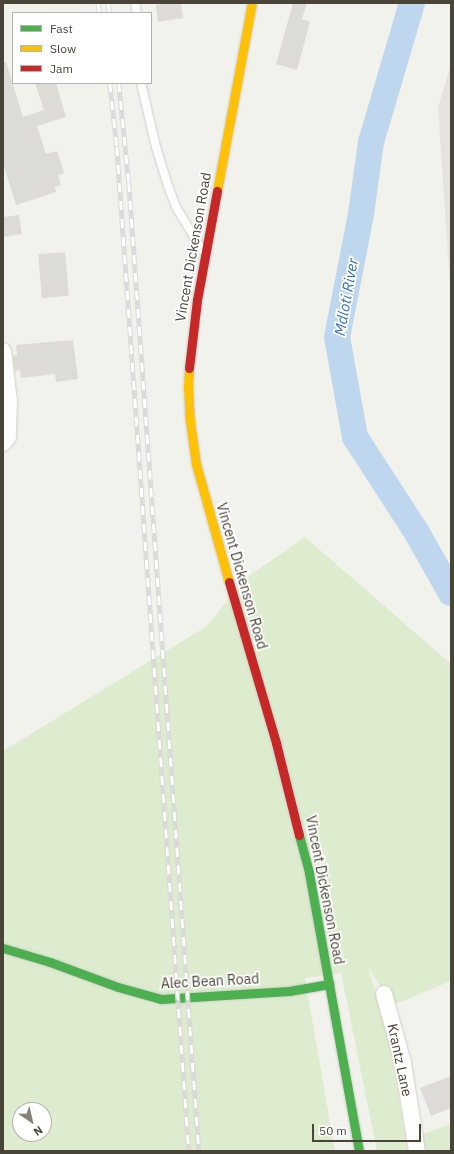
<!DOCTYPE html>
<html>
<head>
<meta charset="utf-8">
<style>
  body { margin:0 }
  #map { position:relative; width:454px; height:1154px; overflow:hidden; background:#f2f2ed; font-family:"IBM Plex Sans",sans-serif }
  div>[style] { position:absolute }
  .industrial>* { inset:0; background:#e5e3de }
  .green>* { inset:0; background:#ddecce }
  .river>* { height:26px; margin:-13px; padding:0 13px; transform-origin:13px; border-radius:13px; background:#bed7ef }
  .building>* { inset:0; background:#dcdbd5; transform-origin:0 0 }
  .roads { filter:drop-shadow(0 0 1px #d0cfca) drop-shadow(0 0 1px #d0cfca) }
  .lane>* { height:8px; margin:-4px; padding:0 4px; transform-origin:4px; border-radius:4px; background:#fdfdfc }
  .street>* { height:16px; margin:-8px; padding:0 8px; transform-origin:8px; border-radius:8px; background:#fdfdfc }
  .fast>* { height:9px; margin:-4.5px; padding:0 4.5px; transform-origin:4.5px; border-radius:4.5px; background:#4caf50 }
  .slow>* { height:9px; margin:-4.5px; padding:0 4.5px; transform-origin:4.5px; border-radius:4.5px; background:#ffc107 }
  .jam>* { height:9px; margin:-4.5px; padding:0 4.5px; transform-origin:4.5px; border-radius:4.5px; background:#c62828 }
  .rail>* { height:4.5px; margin-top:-2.25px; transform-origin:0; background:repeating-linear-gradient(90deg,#fff 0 9px,#dadad9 0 18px); box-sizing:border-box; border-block:1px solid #dadad9 }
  span { translate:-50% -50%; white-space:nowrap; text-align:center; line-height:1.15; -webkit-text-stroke:3.5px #fff; paint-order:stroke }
  .street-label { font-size:14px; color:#494438 }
  .water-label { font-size:15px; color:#3270b4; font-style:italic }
  .frame { position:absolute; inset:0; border:4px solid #494438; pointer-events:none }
  .legend { position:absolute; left:12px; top:12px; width:140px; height:72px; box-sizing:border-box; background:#fff; border:1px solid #b6b4af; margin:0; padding:5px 7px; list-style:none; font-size:12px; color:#494438 }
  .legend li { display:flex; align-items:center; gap:8px; height:20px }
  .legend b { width:20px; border:1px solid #b6b4af }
  .north { position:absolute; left:12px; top:1102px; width:40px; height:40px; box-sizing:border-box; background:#fff; border:1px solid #b6b4af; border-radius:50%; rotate:146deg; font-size:11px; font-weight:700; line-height:16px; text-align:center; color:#494438 }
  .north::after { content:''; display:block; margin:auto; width:14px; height:18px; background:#848177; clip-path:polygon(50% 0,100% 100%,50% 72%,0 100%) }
  .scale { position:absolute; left:312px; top:1124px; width:109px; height:18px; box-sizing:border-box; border:2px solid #494438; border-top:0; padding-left:5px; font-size:12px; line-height:14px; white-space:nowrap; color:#494438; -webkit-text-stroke:3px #fff; paint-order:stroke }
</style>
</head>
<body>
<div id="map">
  <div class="industrial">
    <div style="clip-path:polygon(451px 64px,451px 302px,438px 107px)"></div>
  </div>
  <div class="green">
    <div style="clip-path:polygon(evenodd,305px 537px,451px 664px,451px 981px,393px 1005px,368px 967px,390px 1040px,407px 1151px,377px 1151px,341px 973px,305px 978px,335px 1151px,3px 1151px,3px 751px,207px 626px,245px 579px,305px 537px,20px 1110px,44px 1110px,44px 1134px,20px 1134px,20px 1110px)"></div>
    <div style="clip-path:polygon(451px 1124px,451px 1151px,424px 1151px,421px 1135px)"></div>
  </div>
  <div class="river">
    <div style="left:412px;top:3px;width:145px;rotate:106.4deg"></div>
    <div style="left:371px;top:142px;width:73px;rotate:97.9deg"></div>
    <div style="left:361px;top:214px;width:125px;rotate:101deg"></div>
    <div style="left:337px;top:337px;width:102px;rotate:79.8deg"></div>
    <div style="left:355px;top:437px;width:114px;rotate:57.1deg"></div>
    <div style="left:417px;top:533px;width:69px;rotate:60.5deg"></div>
  </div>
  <div class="building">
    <div style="clip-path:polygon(169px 3px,181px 3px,183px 18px,158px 22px,156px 5px)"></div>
    <div style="clip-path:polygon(293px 3px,307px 3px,302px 19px,310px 22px,297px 70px,276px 64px)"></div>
    <div style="clip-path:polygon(3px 62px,6px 62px,23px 117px,44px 110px,35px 83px,56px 83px,66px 117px,37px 126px,46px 154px,57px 151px,64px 173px,58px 175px,61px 185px,55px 187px,56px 192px,16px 205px,3px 163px)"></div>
    <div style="clip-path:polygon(19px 215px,22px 234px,4px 237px,3px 217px)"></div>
    <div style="left:65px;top:252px;width:44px;height:27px;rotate:85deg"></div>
    <div style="clip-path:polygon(73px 340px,78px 379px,56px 382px,55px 374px,21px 378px,20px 370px,15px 371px,13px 356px,17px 355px,16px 345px)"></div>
    <div style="clip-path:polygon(451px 1076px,451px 1108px,431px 1116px,420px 1088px)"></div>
  </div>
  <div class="roads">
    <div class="lane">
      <div style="left:135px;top:3px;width:10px;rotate:79deg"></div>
      <div style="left:141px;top:83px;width:66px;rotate:76.8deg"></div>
      <div style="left:156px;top:147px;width:41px;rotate:72.9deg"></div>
      <div style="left:168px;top:186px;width:22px;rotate:69deg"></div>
      <div style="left:176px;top:207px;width:50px;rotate:58.8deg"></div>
    </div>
    <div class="street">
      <div style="left:3px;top:351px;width:50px;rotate:83.2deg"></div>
      <div style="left:9px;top:401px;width:36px;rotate:92deg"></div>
      <div style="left:8px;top:437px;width:8px;rotate:130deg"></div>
      <div style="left:384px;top:994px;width:72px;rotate:74.6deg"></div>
      <div style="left:403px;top:1063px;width:89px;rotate:81deg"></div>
    </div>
    <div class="fast">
      <div style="left:299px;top:835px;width:39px;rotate:75deg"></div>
      <div style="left:309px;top:873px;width:282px;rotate:79.8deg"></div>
      <div style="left:3px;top:948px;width:49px;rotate:16.6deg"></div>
      <div style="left:50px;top:962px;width:72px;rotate:20.2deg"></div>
      <div style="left:118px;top:987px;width:45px;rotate:15.6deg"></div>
      <div style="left:161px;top:999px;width:128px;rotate:-3.6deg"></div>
      <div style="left:289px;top:991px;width:41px;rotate:-9.9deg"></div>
    </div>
    <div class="slow">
      <div style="left:217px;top:191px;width:191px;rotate:-79.5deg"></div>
      <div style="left:189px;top:368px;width:18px;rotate:93deg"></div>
      <div style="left:188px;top:386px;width:35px;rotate:87deg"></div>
      <div style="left:190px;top:421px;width:43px;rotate:82.1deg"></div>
      <div style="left:196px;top:464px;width:123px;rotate:74.4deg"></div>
    </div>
    <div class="jam">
      <div style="left:189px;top:368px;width:68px;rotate:-83.3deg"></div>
      <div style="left:197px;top:300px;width:111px;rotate:-79.6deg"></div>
      <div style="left:229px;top:582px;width:168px;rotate:73.7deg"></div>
      <div style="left:276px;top:743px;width:95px;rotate:76deg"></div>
    </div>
  </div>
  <div class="rail">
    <div style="left:98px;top:3px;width:10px;rotate:79deg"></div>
    <div style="left:108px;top:3px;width:10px;rotate:79deg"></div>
    <div style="left:110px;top:83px;width:64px;rotate:83.8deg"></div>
    <div style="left:117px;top:147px;width:1007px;rotate:85.9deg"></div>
    <div style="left:119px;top:83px;width:100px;rotate:84.3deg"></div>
    <div style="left:129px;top:183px;width:971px;rotate:85.86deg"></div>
  </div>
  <div class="street-label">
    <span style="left:193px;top:247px;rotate:-80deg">Vincent Dickenson Road</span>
    <span style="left:242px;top:576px;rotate:74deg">Vincent Dickenson Road</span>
    <span style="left:325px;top:890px;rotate:79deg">Vincent Dickenson Road</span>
    <span style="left:210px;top:981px;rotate:-3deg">Alec Bean Road</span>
    <span style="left:400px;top:1060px;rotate:78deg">Krantz Lane</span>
  </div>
  <div class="water-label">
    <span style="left:346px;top:297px;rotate:-80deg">Mdloti River</span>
  </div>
  <div class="frame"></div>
  <ul class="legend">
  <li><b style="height:5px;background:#4caf50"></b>Fast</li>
  <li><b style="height:5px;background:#ffc107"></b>Slow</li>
  <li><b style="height:5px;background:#c62828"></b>Jam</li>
  </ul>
  <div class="north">N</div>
  <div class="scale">50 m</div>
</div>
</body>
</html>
